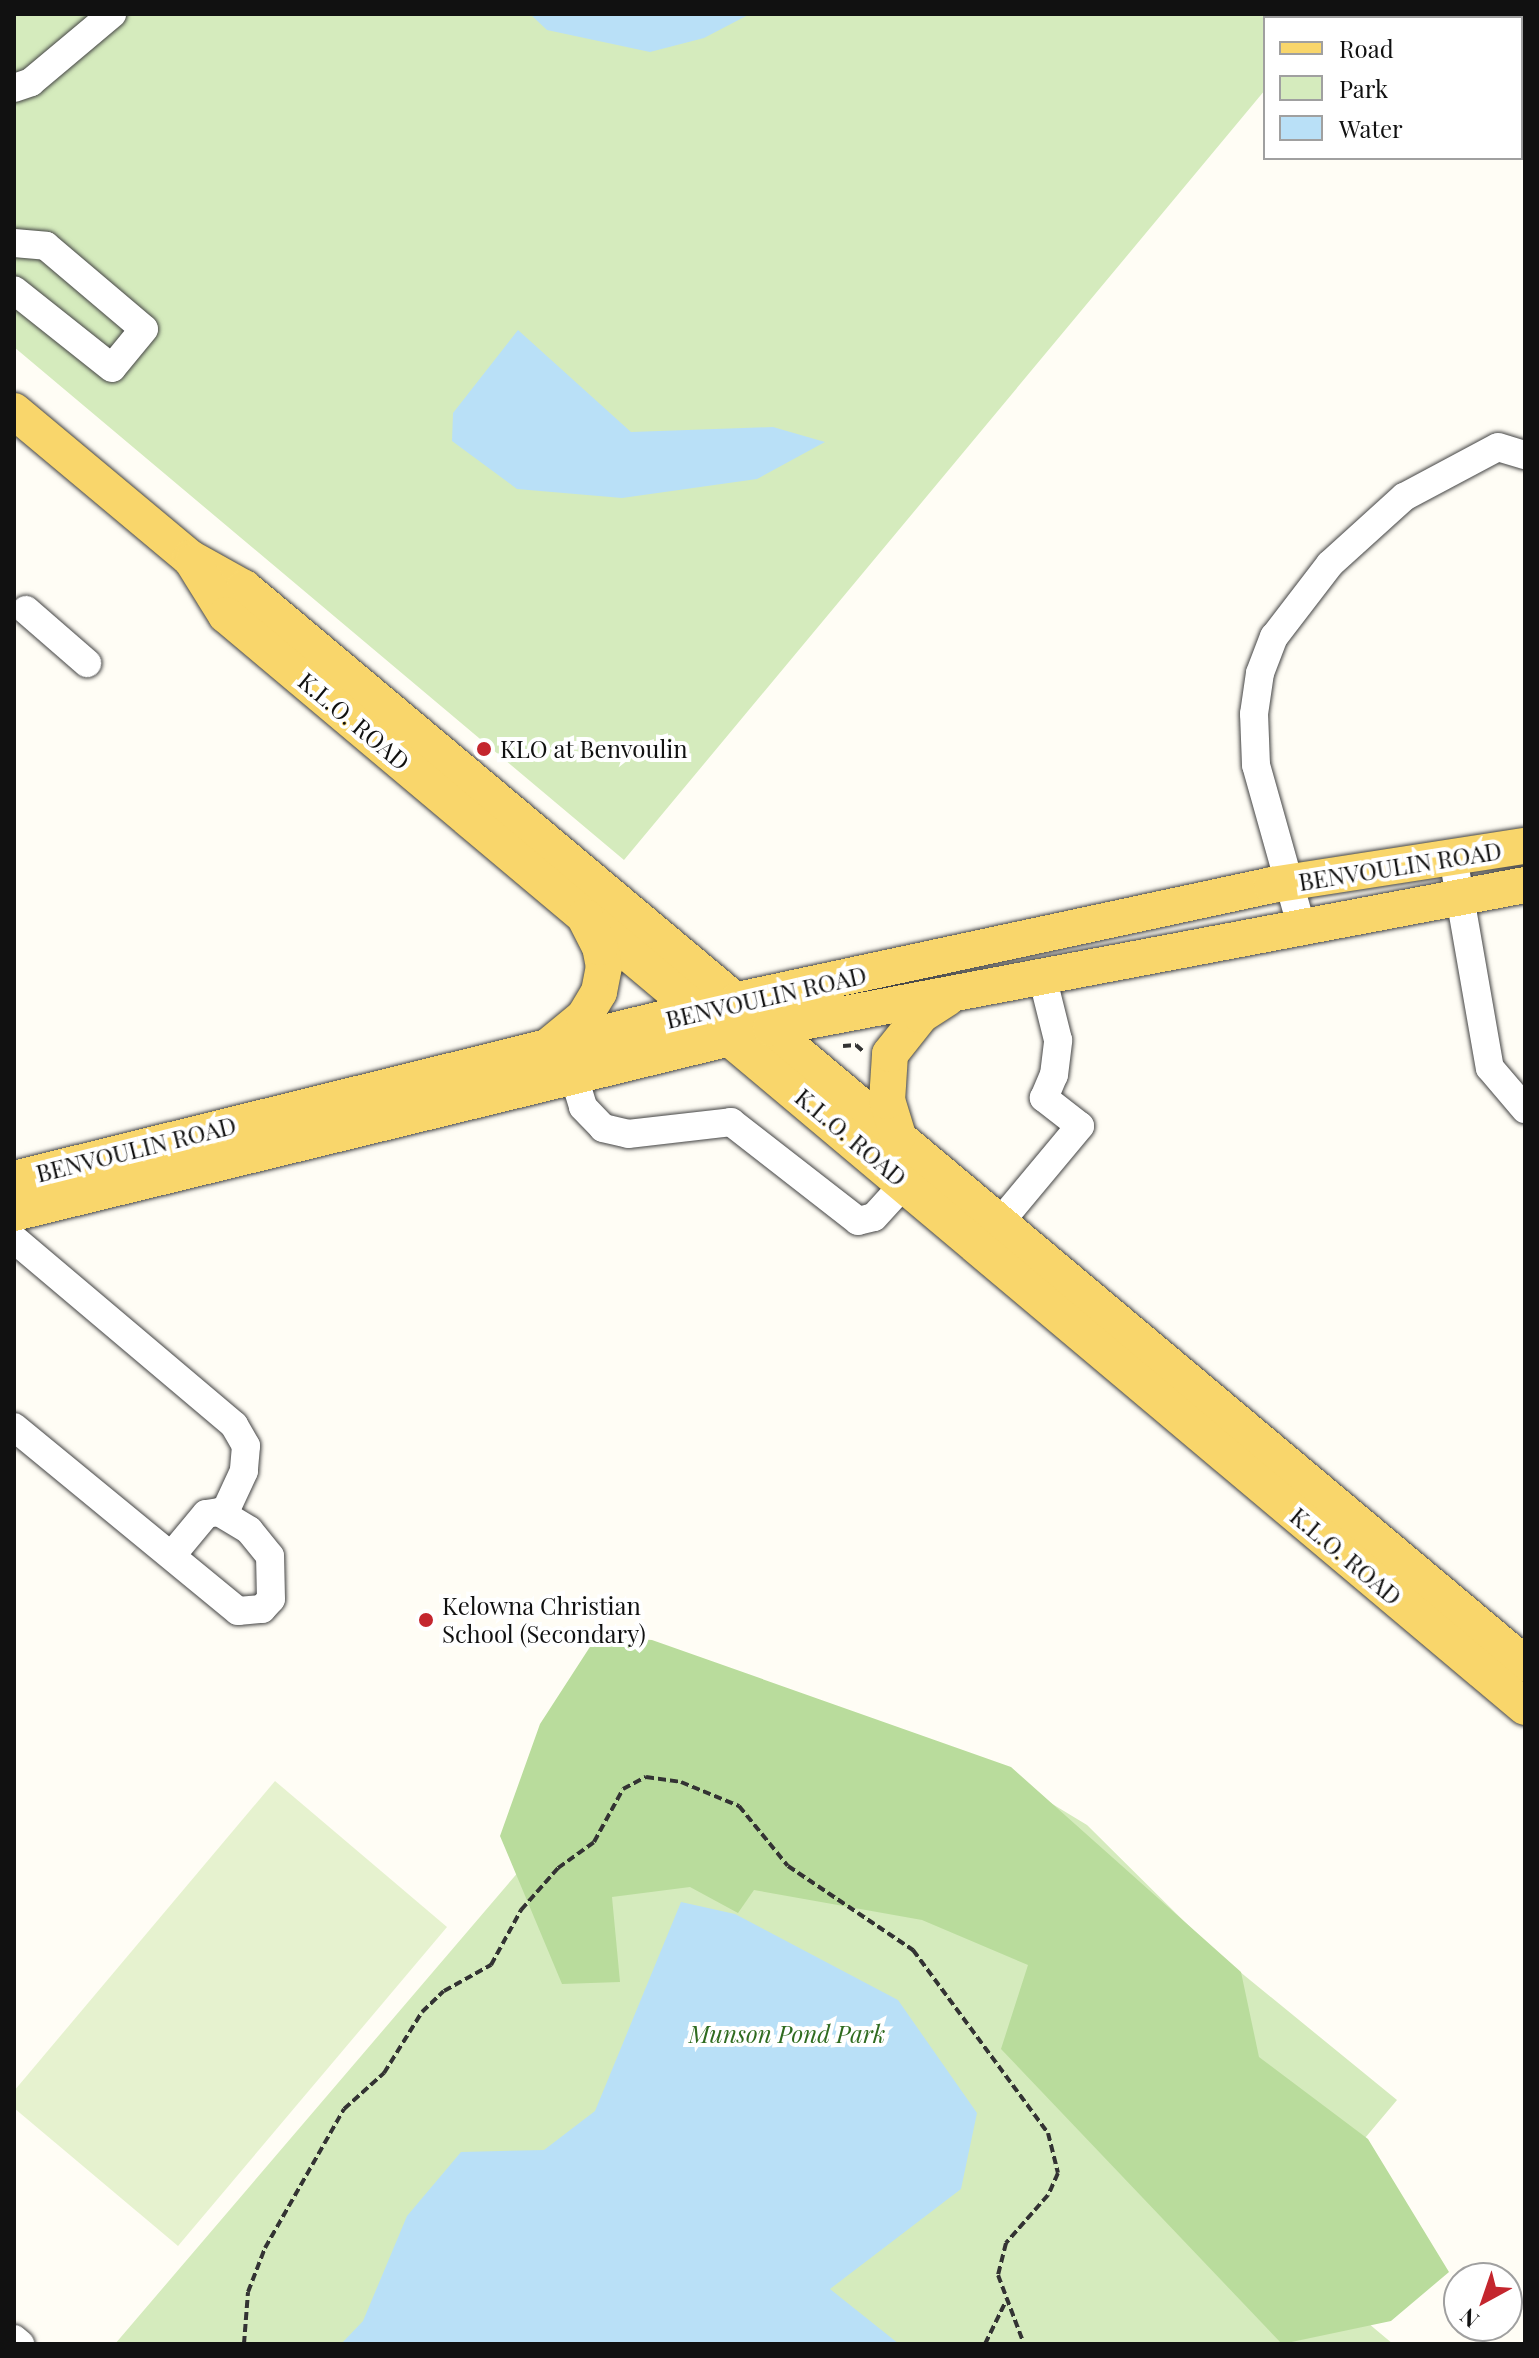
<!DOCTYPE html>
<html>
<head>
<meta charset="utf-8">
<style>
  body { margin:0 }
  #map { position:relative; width:1539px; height:2358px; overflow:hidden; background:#fffdf5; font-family:"Playfair Display",serif }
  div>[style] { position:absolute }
  .green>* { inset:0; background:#d5ebbd }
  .forest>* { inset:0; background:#b9dc9c }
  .pitch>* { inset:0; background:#e6f2cf }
  .water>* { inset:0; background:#b9e0f7 }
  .path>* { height:4px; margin-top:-2px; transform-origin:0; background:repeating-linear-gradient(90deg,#333 0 8px,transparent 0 12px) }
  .roads { filter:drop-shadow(0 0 2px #444) drop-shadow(0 0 2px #444) }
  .minor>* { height:28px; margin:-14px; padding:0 14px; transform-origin:14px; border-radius:14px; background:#fff }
  .major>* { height:36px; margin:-18px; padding:0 18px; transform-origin:18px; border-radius:18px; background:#f9d66b }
  .dots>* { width:22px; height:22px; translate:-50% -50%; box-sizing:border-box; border:4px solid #fff; border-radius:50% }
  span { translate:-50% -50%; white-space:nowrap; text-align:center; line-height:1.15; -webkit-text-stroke:8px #fff; paint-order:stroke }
  .street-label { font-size:24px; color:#111 }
  .poi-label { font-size:24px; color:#111 }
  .left { translate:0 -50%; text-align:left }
  .park-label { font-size:24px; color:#2f6b1f; font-style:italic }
  .frame { position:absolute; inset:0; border:16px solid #111; pointer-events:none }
  .legend { position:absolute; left:1263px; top:16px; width:260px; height:144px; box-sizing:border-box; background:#fff; border:2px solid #a0a0a0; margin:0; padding:10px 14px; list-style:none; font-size:24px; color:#111 }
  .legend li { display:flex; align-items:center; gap:16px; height:40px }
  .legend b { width:40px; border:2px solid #a0a0a0 }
  .north { position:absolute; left:1443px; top:2262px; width:80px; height:80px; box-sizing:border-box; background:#fff; border:2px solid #a0a0a0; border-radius:50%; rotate:220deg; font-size:22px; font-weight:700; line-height:32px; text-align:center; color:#111 }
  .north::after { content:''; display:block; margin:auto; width:28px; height:36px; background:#c4262e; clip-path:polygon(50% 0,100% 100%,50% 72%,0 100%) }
</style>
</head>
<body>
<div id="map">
  <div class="green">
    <div style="clip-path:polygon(14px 14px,1328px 14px,1265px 18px,1265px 90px,624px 860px,14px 347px)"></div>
    <div style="clip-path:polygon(649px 1719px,1003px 1774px,1087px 1825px,1212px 1949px,1397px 2100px,1275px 2245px,1393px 2344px,115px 2344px)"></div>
  </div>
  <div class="forest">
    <div style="clip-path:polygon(597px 1636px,652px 1640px,1011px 1767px,1241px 1972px,1259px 2057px,1368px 2139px,1449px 2272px,1391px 2321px,1282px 2344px,1001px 2049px,1028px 1965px,922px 1920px,754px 1890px,738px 1913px,690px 1887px,612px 1897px,620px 1982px,562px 1984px,500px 1836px,540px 1724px)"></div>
  </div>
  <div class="pitch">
    <div style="clip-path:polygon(275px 1781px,447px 1927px,178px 2246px,14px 2108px,14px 2091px)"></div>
  </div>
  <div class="water">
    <div style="clip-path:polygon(530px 14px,750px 14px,704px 38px,650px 52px,547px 30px)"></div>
    <div style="clip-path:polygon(518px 330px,631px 432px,773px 427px,825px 442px,757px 479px,622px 498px,517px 489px,452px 441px,453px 413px)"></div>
    <div style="clip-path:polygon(681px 1902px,735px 1914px,898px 2000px,977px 2113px,961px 2189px,830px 2289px,899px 2344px,341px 2344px,363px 2321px,407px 2216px,461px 2152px,544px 2150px,595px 2111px)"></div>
  </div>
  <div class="path">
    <div style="left:843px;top:1046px;width:13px;rotate:-4deg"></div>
    <div style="left:856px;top:1045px;width:9px;rotate:41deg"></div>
    <div style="left:244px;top:2344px;width:52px;rotate:-85.6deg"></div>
    <div style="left:248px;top:2292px;width:47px;rotate:-68.9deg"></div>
    <div style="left:265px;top:2248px;width:160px;rotate:-60.4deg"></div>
    <div style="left:344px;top:2109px;width:54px;rotate:-42deg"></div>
    <div style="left:384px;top:2073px;width:72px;rotate:-58.1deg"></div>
    <div style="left:422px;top:2012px;width:30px;rotate:-44deg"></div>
    <div style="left:444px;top:1991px;width:54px;rotate:-29deg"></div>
    <div style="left:491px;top:1965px;width:63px;rotate:-61.4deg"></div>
    <div style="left:521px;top:1910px;width:56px;rotate:-48.6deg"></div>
    <div style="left:558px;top:1868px;width:44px;rotate:-35.8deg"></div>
    <div style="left:594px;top:1842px;width:60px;rotate:-61.3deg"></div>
    <div style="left:623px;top:1789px;width:26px;rotate:-28deg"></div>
    <div style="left:646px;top:1777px;width:35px;rotate:8deg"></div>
    <div style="left:681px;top:1782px;width:63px;rotate:22.5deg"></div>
    <div style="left:739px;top:1806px;width:77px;rotate:50.8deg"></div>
    <div style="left:788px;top:1866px;width:151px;rotate:33.9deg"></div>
    <div style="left:913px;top:1950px;width:227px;rotate:53.6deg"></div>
    <div style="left:1048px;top:2133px;width:41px;rotate:76deg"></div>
    <div style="left:1058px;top:2173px;width:24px;rotate:114deg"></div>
    <div style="left:1048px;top:2195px;width:64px;rotate:131.2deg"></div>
    <div style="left:1006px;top:2243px;width:33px;rotate:104deg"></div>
    <div style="left:998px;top:2275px;width:74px;rotate:69.4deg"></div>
    <div style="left:985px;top:2344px;width:48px;rotate:-64deg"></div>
  </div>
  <div class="roads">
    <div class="minor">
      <div style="left:14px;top:88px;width:18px;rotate:-19deg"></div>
      <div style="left:31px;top:82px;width:106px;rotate:-40deg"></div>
      <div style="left:14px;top:243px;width:32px;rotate:5deg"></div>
      <div style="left:46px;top:246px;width:128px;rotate:40.3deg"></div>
      <div style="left:144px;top:329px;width:50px;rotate:129.4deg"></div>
      <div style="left:112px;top:368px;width:125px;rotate:-141.5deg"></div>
      <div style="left:26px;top:610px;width:81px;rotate:41deg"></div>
      <div style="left:1453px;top:857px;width:214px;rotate:80.1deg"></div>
      <div style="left:1490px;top:1068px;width:54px;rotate:49.5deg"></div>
      <div style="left:1301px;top:925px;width:166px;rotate:-105.7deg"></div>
      <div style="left:1256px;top:765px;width:51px;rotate:-92.2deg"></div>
      <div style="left:1254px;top:714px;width:41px;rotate:-81.7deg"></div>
      <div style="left:1260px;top:673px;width:39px;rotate:-69deg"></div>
      <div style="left:1274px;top:637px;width:92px;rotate:-52.5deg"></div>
      <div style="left:1330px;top:564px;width:100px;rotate:-42.2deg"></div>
      <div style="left:1404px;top:497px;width:106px;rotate:-28deg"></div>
      <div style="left:1498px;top:447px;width:28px;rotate:17deg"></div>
      <div style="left:574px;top:1077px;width:31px;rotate:73deg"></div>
      <div style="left:583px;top:1107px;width:29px;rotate:46deg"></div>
      <div style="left:603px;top:1128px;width:26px;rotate:13deg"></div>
      <div style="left:628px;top:1134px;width:104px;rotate:-6.6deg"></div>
      <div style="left:731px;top:1122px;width:161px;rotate:37.9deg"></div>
      <div style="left:858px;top:1221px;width:16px;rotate:-14deg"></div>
      <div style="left:874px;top:1217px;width:46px;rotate:-47.6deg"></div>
      <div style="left:1000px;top:1222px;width:125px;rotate:-50.2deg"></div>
      <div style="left:1080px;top:1126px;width:46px;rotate:-142.1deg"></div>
      <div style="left:1044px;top:1098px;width:25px;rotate:-67deg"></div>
      <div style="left:1054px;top:1075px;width:35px;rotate:-83deg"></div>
      <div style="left:1058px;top:1040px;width:66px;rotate:-104deg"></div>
      <div style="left:14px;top:1239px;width:288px;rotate:40.2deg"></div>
      <div style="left:234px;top:1425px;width:24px;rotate:60deg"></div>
      <div style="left:246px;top:1446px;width:25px;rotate:95deg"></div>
      <div style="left:244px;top:1471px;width:47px;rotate:114.9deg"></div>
      <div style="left:14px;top:1427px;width:290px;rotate:39.4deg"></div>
      <div style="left:238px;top:1611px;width:24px;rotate:-5deg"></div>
      <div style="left:262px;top:1609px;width:13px;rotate:-48deg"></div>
      <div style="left:271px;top:1599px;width:43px;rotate:-91.3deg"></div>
      <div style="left:270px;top:1556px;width:33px;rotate:-129deg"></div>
      <div style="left:249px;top:1530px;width:35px;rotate:-149deg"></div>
      <div style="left:219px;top:1512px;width:13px;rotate:171deg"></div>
      <div style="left:206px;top:1514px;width:53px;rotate:129.7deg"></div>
      <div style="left:14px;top:2339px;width:8px;rotate:40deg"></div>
    </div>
    <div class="major">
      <div style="left:14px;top:411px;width:229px;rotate:39.9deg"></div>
      <div style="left:190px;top:558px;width:62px;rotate:29.1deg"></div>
      <div style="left:244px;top:588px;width:1673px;rotate:40.03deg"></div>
      <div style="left:193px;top:562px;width:62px;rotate:58.1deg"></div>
      <div style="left:226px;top:615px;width:1697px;rotate:40.05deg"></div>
      <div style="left:550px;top:1045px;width:44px;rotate:-39.5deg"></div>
      <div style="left:584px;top:1017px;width:29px;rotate:-59deg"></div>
      <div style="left:599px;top:992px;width:25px;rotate:-79deg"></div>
      <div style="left:604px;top:967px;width:20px;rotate:-101deg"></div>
      <div style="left:600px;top:947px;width:34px;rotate:-117deg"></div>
      <div style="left:898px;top:1136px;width:37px;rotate:-107deg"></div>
      <div style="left:887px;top:1101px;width:47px;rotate:-86.3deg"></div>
      <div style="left:890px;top:1054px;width:50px;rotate:-51.5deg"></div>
      <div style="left:921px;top:1015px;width:31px;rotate:-33deg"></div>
      <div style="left:14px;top:1179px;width:746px;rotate:-13.89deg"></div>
      <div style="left:738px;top:1000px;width:546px;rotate:-12.15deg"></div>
      <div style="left:1272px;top:885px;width:256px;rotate:-8.8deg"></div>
      <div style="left:14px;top:1213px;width:779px;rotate:-13.73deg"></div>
      <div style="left:771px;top:1028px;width:767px;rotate:-10.74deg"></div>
    </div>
  </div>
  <div class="dots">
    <div style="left:484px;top:749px;background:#c4262e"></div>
    <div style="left:426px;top:1620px;background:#c4262e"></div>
  </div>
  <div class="street-label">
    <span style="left:354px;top:721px;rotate:40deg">K.L.O. ROAD</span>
    <span style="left:1400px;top:866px;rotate:-9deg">BENVOULIN ROAD</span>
    <span style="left:766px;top:997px;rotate:-13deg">BENVOULIN ROAD</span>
    <span style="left:851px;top:1137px;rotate:40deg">K.L.O. ROAD</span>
    <span style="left:136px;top:1149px;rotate:-14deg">BENVOULIN ROAD</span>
    <span style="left:1346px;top:1556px;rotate:40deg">K.L.O. ROAD</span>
  </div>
  <div class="poi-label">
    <span class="left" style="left:500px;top:749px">KLO at Benvoulin</span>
    <span class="left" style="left:442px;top:1620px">Kelowna Christian<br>School (Secondary)</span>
  </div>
  <div class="park-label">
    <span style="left:787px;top:2034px">Munson Pond Park</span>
  </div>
  <div class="frame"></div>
  <ul class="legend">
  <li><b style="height:10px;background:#f9d66b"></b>Road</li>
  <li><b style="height:22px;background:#d5ebbd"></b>Park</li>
  <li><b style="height:22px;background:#b9e0f7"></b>Water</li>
  </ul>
  <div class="north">N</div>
</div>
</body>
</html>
